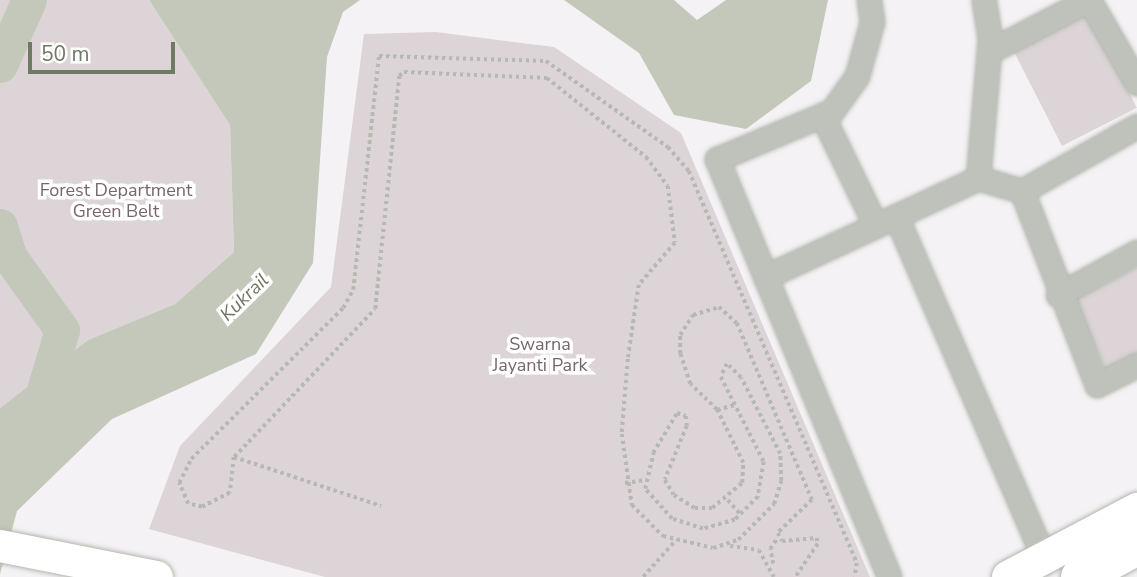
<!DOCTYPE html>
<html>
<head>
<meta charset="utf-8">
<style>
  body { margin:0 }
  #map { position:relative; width:1137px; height:577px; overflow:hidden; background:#f5f2f5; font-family:"Nunito Sans",sans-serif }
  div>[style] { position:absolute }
  .green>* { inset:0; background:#dcd4d7; transform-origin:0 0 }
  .water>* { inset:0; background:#c4c8bb }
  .river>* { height:35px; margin:-17.5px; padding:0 17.5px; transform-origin:17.5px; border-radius:17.5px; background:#c4c8bb }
  .path>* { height:3.5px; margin-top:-1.75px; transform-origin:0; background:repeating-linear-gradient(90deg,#b6b9b3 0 3.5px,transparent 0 7px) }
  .roads { filter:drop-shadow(0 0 2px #b2b7ad) drop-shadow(0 0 2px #b2b7ad) }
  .street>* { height:23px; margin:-11.5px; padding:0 11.5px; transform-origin:11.5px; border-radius:11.5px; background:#bec2bb }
  .secondary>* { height:32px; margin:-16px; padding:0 16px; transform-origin:16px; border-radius:16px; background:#fff }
  .highway>* { height:38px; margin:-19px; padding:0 19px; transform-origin:19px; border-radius:19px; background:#fff }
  span { translate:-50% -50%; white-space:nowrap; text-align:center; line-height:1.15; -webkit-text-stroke:7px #fff; paint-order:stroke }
  .park-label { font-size:18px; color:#786669 }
  .water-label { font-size:19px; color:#6f765f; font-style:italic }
  .scale { position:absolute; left:28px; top:42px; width:147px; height:32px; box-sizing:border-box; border:4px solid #6f7a64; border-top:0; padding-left:9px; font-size:21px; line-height:24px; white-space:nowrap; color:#6f7a64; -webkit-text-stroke:5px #fff; paint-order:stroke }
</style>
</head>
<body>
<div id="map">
  <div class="green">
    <div style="clip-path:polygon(0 0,149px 0,230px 125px,234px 252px,175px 304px,88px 340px,0 408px)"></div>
    <div style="left:1086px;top:8px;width:112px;height:84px;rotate:63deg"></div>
    <div style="clip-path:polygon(436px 32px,554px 47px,681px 133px,870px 577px,325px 577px,149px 529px,180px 446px,331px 287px,364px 34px)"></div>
    <div style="clip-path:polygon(1137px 267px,1137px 356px,1106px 372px,1074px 300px)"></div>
  </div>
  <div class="water">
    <div style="clip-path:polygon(149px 0,360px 0,343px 12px,327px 57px,313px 263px,256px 354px,112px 419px,17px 511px,0 574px,0 408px,88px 340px,175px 304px,234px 252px,230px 125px)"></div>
    <div style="clip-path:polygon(564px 0,674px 0,697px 20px,726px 0,828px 0,811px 81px,746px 129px,674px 115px,639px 53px)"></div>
  </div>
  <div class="river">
    <div style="left:0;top:65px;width:71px;rotate:-66deg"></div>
    <div style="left:0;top:226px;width:31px;rotate:73deg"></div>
    <div style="left:9px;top:256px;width:91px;rotate:54.4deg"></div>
    <div style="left:62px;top:330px;width:84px;rotate:106.7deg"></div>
  </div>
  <div class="path">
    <div style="left:717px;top:410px;width:19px;rotate:-16deg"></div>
    <div style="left:234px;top:457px;width:204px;rotate:-46.4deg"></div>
    <div style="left:375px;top:309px;width:234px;rotate:-84.1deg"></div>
    <div style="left:399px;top:76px;width:6px;rotate:-39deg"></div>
    <div style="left:404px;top:72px;width:143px;rotate:2.4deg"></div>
    <div style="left:547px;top:78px;width:127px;rotate:38.6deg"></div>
    <div style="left:646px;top:157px;width:36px;rotate:53deg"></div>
    <div style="left:668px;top:186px;width:57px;rotate:83deg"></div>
    <div style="left:675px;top:243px;width:55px;rotate:130.6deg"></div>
    <div style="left:639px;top:285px;width:75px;rotate:98.5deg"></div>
    <div style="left:628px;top:359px;width:75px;rotate:94.6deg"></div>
    <div style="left:622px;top:434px;width:72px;rotate:82deg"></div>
    <div style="left:632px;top:505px;width:44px;rotate:45deg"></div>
    <div style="left:663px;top:536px;width:51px;rotate:13.5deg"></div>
    <div style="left:713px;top:548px;width:26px;rotate:-18deg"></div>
    <div style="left:738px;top:540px;width:51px;rotate:-45deg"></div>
    <div style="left:774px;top:504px;width:24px;rotate:-73deg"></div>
    <div style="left:781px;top:481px;width:27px;rotate:-92deg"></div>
    <div style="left:780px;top:454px;width:85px;rotate:-117.2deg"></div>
    <div style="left:741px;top:378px;width:20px;rotate:-135deg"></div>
    <div style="left:727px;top:364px;width:14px;rotate:115deg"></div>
    <div style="left:721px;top:377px;width:95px;rotate:63.2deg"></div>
    <div style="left:764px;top:462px;width:36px;rotate:100deg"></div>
    <div style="left:758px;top:497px;width:33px;rotate:135deg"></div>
    <div style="left:735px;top:520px;width:33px;rotate:164deg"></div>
    <div style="left:703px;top:529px;width:33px;rotate:-162deg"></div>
    <div style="left:672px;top:519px;width:40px;rotate:-132deg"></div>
    <div style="left:645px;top:489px;width:37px;rotate:-77deg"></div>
    <div style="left:653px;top:453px;width:47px;rotate:-59deg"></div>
    <div style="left:677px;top:413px;width:9px;rotate:18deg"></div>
    <div style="left:686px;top:416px;width:10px;rotate:84deg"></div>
    <div style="left:687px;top:426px;width:58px;rotate:112.2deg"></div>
    <div style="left:665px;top:480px;width:17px;rotate:59deg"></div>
    <div style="left:674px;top:495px;width:25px;rotate:32deg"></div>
    <div style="left:695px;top:508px;width:17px"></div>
    <div style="left:712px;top:508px;width:39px;rotate:-40deg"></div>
    <div style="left:742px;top:483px;width:20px;rotate:-87deg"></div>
    <div style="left:743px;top:463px;width:59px;rotate:-116.1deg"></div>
    <div style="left:717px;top:410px;width:37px;rotate:-136deg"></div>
    <div style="left:690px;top:384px;width:32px;rotate:-108deg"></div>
    <div style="left:680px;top:354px;width:19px;rotate:-90deg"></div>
    <div style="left:680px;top:335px;width:24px;rotate:-57deg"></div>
    <div style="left:693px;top:315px;width:27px;rotate:-17deg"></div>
    <div style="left:719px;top:307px;width:24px;rotate:42deg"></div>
    <div style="left:737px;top:323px;width:192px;rotate:67deg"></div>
    <div style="left:812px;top:500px;width:47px;rotate:135.9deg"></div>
    <div style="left:778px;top:533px;width:9px;rotate:63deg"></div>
    <div style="left:782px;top:541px;width:35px;rotate:-5deg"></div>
    <div style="left:817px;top:538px;width:6px;rotate:81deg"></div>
    <div style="left:818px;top:544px;width:40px;rotate:124deg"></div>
    <div style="left:234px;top:457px;width:36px;rotate:96deg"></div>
    <div style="left:230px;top:493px;width:31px;rotate:153deg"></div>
    <div style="left:202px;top:507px;width:14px;rotate:-168deg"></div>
    <div style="left:188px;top:504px;width:23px;rotate:-113deg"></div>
    <div style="left:179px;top:483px;width:27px;rotate:-63deg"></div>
    <div style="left:191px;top:459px;width:214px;rotate:-44.8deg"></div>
    <div style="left:343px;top:308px;width:21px;rotate:-61deg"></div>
    <div style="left:353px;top:290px;width:235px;rotate:-83.7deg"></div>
    <div style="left:379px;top:56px;width:167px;rotate:1.7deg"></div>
    <div style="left:546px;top:61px;width:149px;rotate:35.2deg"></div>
    <div style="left:668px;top:147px;width:32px;rotate:49deg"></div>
    <div style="left:689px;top:171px;width:426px;rotate:66.8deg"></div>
    <div style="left:857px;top:563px;width:14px;rotate:98deg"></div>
    <div style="left:234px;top:457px;width:155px;rotate:18.4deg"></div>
    <div style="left:625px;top:483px;width:21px;rotate:-8deg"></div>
    <div style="left:728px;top:500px;width:18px;rotate:49deg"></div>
    <div style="left:730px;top:546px;width:29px;rotate:8deg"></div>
    <div style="left:759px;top:550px;width:31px;rotate:61deg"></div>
    <div style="left:773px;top:564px;width:15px;rotate:-101deg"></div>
    <div style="left:770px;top:549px;width:14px;rotate:-56deg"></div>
    <div style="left:643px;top:577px;width:47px;rotate:-48.5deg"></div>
  </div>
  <div class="roads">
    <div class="street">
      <div style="left:869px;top:0;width:22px;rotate:82deg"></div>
      <div style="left:872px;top:22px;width:56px;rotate:105.5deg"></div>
      <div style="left:857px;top:76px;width:43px;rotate:125.5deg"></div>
      <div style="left:832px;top:111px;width:125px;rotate:157.3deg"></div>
      <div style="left:717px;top:159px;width:452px;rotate:67.6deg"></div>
      <div style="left:1089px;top:0;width:96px;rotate:60deg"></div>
      <div style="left:990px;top:51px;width:110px;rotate:-27.5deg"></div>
      <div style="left:822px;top:115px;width:123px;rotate:64.1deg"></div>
      <div style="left:978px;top:178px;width:140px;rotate:-85.1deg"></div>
      <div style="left:990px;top:39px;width:39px;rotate:-99deg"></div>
      <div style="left:1022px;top:191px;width:208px;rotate:68.9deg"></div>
      <div style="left:1097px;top:385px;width:45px;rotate:-26.6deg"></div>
      <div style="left:896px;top:216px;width:373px;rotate:66.6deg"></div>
      <div style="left:765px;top:277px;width:235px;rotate:-24.9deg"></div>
      <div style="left:978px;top:178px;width:46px;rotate:16.5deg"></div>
      <div style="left:1022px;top:191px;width:132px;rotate:-29.5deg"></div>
      <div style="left:1058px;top:295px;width:90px;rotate:-28.6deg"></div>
    </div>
    <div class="secondary">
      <div style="left:0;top:546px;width:160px;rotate:11.2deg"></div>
      <div style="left:1008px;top:577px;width:146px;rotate:-27.8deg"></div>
    </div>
    <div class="highway">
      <div style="left:1080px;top:577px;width:65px;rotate:-28.5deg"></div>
    </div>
  </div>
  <div class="park-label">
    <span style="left:116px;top:201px">Forest Department<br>Green Belt</span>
    <span style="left:540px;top:355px">Swarna<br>Jayanti Park</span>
  </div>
  <div class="water-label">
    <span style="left:245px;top:298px;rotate:-44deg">Kukrail</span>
  </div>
  <div class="scale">50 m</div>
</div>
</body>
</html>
